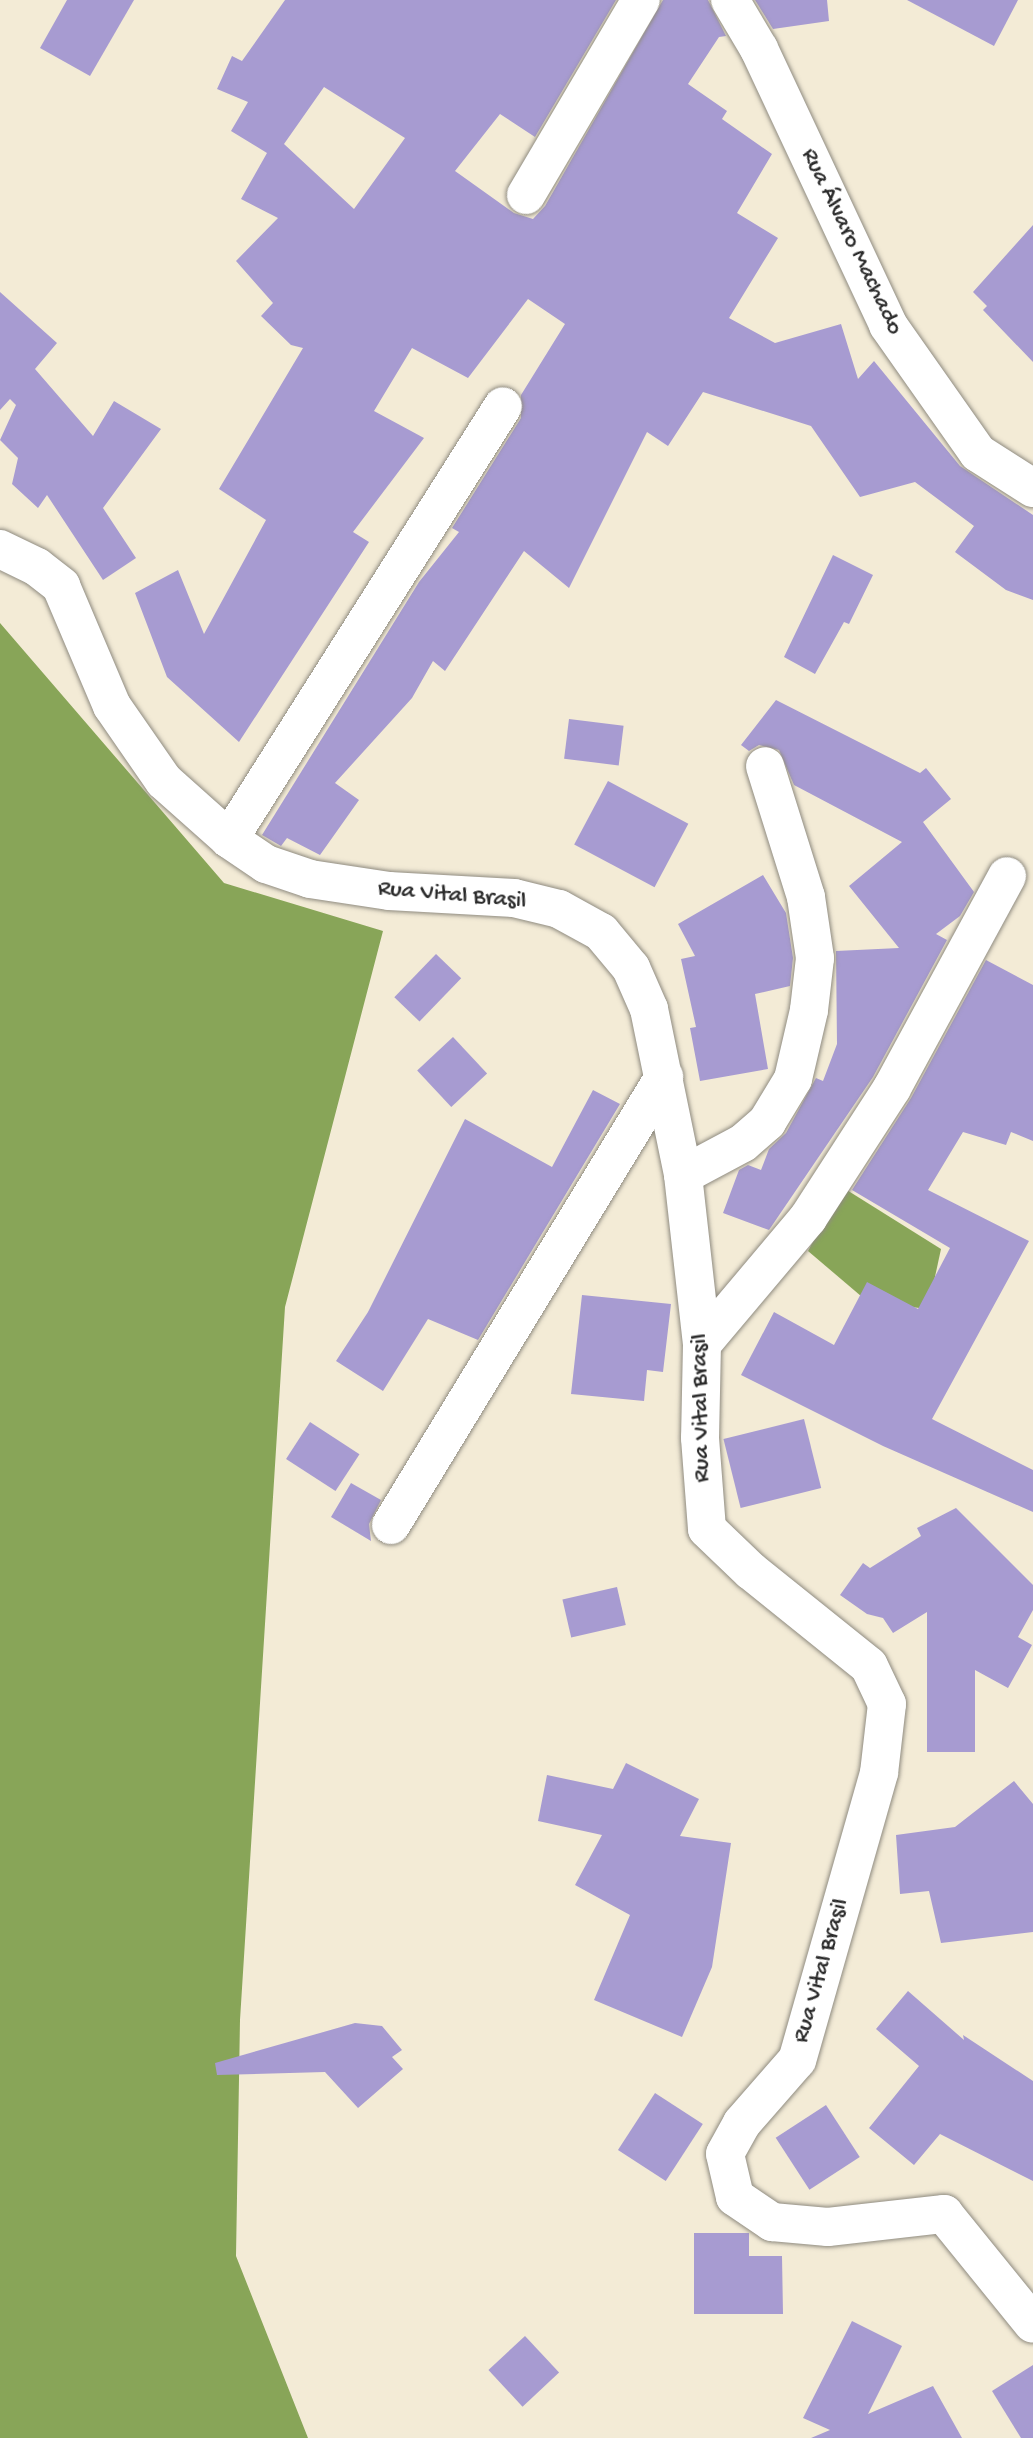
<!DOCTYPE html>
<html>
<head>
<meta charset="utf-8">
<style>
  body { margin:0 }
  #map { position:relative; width:1033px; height:2438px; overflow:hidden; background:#f3ebd6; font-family:"Gochi Hand",sans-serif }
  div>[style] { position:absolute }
  .forest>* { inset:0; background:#88a558 }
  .building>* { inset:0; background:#a79bd1; transform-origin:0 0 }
  .roads { filter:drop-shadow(0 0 2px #8f8b80) drop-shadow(0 0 2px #8f8b80) }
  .street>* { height:38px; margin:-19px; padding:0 19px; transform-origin:19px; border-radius:19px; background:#fff }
  .secondary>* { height:38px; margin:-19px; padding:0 19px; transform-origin:19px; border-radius:19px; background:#fff }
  span { translate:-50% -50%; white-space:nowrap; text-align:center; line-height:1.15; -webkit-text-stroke:5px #fff; paint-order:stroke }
  .street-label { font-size:24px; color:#2b2b2b }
</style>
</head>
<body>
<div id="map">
  <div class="forest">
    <div style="clip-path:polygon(0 623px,224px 883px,383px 931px,285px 1307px,240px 2020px,236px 2256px,308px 2438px,0 2438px)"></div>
    <div style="clip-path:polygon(842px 1187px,941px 1249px,928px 1309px,868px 1302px,808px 1251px)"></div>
  </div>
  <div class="building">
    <div style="clip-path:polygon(67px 0,134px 0,90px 76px,40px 48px)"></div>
    <div style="clip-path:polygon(evenodd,285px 0,616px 0,535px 137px,500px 114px,455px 171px,514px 213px,533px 219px,545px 206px,663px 0,708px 0,726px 36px,719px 37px,688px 84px,727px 111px,722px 119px,772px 154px,737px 213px,778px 238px,729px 318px,775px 343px,841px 324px,858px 379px,874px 361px,960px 466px,1033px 515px,1033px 600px,1006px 590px,955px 552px,974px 526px,915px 482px,860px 497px,811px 426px,703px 392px,668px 446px,647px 432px,569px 588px,524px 551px,445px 671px,433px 661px,412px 698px,335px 783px,359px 800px,320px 855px,287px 838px,281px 846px,262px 835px,419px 582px,459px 532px,452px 528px,521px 418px,521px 395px,565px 324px,528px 299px,468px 378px,412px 348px,374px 411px,424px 438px,353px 532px,369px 542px,239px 742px,167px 677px,135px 593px,178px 570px,204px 634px,266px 520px,219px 489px,303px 348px,291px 345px,261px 316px,273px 303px,236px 261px,278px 218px,241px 199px,267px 153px,231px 131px,248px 102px,217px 89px,232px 56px,242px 61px,285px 0,324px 87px,405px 138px,354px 209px,284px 144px,324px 87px)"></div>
    <div style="clip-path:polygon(755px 0,827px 0,829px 21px,773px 29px)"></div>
    <div style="clip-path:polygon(907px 0,1018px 0,994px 46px)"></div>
    <div style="clip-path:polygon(1033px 225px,1033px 362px,983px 310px,987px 306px,973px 292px)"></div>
    <div style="clip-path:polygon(0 292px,57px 343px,35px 369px,93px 436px,114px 401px,161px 429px,103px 508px,136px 558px,103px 580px,47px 495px,38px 508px,12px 484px,18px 458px,0 440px,16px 405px,10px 399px,0 410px)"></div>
    <div style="clip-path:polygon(833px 555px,873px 575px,849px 624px,844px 622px,815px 674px,784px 657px)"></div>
    <div style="clip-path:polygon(776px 700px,920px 773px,926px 768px,951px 799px,923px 822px,974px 892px,960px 916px,936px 934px,947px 940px,873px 1077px,769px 1230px,723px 1213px,739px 1170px,748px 1165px,761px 1170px,769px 1149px,786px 1133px,816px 1078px,823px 1081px,837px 1044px,836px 951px,899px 948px,849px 886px,902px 842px,794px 785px,779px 750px,759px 745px,749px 751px,741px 745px)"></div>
    <div style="left:569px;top:719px;width:55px;height:40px;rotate:7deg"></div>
    <div style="left:608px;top:781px;width:91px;height:72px;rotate:28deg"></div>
    <div style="clip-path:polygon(763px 875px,786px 913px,793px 958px,790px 986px,755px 994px,768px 1069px,700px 1081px,690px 1028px,696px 1027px,681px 959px,695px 956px,678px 924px)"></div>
    <div style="left:436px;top:954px;width:35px;height:60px;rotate:44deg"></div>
    <div style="clip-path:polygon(986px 960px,1033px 985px,1033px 1141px,1011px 1132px,1006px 1145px,963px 1132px,928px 1190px,1029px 1241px,932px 1419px,1033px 1470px,1033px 1512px,883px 1446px,741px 1375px,774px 1312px,834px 1345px,867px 1282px,918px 1309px,950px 1248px,852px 1190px,911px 1098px)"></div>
    <div style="left:453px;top:1037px;width:50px;height:49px;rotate:47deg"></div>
    <div style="clip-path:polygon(593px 1090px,620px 1104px,478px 1340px,428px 1319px,383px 1391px,336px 1361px,368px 1312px,465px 1119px,552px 1167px)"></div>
    <div style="clip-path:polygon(582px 1295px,671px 1304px,663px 1372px,647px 1370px,644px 1401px,571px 1394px)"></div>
    <div style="left:804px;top:1419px;width:71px;height:83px;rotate:76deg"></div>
    <div style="left:310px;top:1422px;width:59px;height:44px;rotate:33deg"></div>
    <div style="clip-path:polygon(351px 1483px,381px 1500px,369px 1524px,371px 1541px,331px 1517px)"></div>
    <div style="clip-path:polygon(956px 1508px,1033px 1585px,1033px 1610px,1018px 1637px,1032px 1645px,1008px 1688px,975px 1670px,975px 1752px,927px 1752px,927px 1612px,893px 1633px,883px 1618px,867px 1614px,840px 1595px,863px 1563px,870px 1568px,921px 1536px,917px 1528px)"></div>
    <div style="left:617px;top:1587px;width:39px;height:56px;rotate:77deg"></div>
    <div style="clip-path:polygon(626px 1763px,699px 1799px,680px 1836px,731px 1843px,712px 1967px,682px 2037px,594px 2000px,630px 1915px,575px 1885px,602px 1835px,538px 1821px,547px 1775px,613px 1789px)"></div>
    <div style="clip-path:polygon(1014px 1781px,1033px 1804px,1033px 1932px,941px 1943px,929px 1891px,900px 1894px,896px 1835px,955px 1827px)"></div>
    <div style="clip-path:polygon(908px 1991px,964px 2040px,963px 2035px,1033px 2081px,1033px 2181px,940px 2134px,914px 2165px,869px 2128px,919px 2066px,876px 2029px)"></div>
    <div style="clip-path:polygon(355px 2023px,382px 2026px,402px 2050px,392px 2057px,403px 2069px,358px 2108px,325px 2072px,217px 2075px,215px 2063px)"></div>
    <div style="left:655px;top:2093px;width:57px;height:68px;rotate:33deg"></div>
    <div style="left:826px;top:2105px;width:62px;height:60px;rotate:57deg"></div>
    <div style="clip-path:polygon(694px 2233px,749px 2233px,749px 2256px,782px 2256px,783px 2314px,694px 2314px)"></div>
    <div style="clip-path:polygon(852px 2321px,902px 2346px,868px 2414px,933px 2386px,962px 2438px,811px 2438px,830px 2430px,803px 2418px)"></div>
    <div style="left:525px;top:2336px;width:50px;height:50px;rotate:47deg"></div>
    <div style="clip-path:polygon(1033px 2365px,1033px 2438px,1021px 2438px,992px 2391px)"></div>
  </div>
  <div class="roads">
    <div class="street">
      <div style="left:730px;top:0;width:57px;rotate:59.4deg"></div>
      <div style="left:759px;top:49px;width:305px;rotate:64.9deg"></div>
      <div style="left:888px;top:325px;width:156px;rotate:54.9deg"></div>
      <div style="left:978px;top:453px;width:65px;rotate:32.5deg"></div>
      <div style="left:526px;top:195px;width:226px;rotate:-59.5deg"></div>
      <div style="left:229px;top:839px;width:512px;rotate:-57.67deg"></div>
      <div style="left:683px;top:1175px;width:68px;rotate:-28.1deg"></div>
      <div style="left:743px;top:1143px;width:32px;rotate:-41deg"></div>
      <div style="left:767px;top:1122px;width:50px;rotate:-58.8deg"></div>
      <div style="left:793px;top:1079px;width:71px;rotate:-76.9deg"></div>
      <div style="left:809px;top:1010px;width:52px;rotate:-83.4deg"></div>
      <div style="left:815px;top:958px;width:62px;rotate:-98.4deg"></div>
      <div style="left:806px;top:897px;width:137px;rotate:-107.4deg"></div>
      <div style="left:702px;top:1344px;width:165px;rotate:-49.9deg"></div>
      <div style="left:808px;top:1218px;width:155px;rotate:-57.1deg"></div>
      <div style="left:892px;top:1088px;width:241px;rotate:-61.5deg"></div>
      <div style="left:391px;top:1525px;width:525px;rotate:-58.64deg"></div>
    </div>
    <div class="secondary">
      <div style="left:0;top:549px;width:41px;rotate:25.9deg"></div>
      <div style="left:37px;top:567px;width:31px;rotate:38deg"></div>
      <div style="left:61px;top:586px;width:130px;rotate:67deg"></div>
      <div style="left:112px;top:706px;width:91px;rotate:55.3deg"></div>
      <div style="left:164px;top:781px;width:87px;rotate:41.7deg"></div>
      <div style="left:229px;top:839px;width:45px;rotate:34deg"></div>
      <div style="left:266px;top:864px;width:46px;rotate:18.8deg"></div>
      <div style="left:310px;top:879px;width:80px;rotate:8.6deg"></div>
      <div style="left:389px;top:891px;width:125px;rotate:3.2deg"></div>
      <div style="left:514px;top:898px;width:46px;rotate:13.7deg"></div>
      <div style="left:559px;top:909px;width:48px;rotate:28.7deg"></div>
      <div style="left:601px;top:932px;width:47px;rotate:50.2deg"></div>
      <div style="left:631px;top:968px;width:45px;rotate:66.3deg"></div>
      <div style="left:649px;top:1009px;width:169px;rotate:78.4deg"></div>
      <div style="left:683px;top:1175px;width:170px;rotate:83.6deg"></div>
      <div style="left:702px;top:1344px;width:94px;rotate:91.2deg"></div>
      <div style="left:700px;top:1438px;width:91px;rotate:85.6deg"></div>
      <div style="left:707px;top:1529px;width:61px;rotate:43.7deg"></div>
      <div style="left:751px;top:1571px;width:151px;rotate:38.8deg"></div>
      <div style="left:869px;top:1666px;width:42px;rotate:64.7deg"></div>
      <div style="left:887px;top:1704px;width:69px;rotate:96.6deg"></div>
      <div style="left:879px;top:1773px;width:298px;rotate:105.9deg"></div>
      <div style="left:797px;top:2060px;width:84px;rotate:131.1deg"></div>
      <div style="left:742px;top:2123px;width:35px;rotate:119deg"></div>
      <div style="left:725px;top:2154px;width:44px;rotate:76.9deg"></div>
      <div style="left:735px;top:2197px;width:45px;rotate:34deg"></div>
      <div style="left:772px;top:2222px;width:56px;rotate:5.1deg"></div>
      <div style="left:828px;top:2227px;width:117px;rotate:-6.4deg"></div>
      <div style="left:944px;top:2214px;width:141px;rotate:51deg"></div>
    </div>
  </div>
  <div class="street-label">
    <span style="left:851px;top:242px;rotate:64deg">Rua Álvaro Machado</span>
    <span style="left:452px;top:896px;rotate:5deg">Rua Vital Brasil</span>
    <span style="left:702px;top:1408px;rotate:-91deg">Rua Vital Brasil</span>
    <span style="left:822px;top:1971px;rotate:-74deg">Rua Vital Brasil</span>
  </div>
</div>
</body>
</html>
